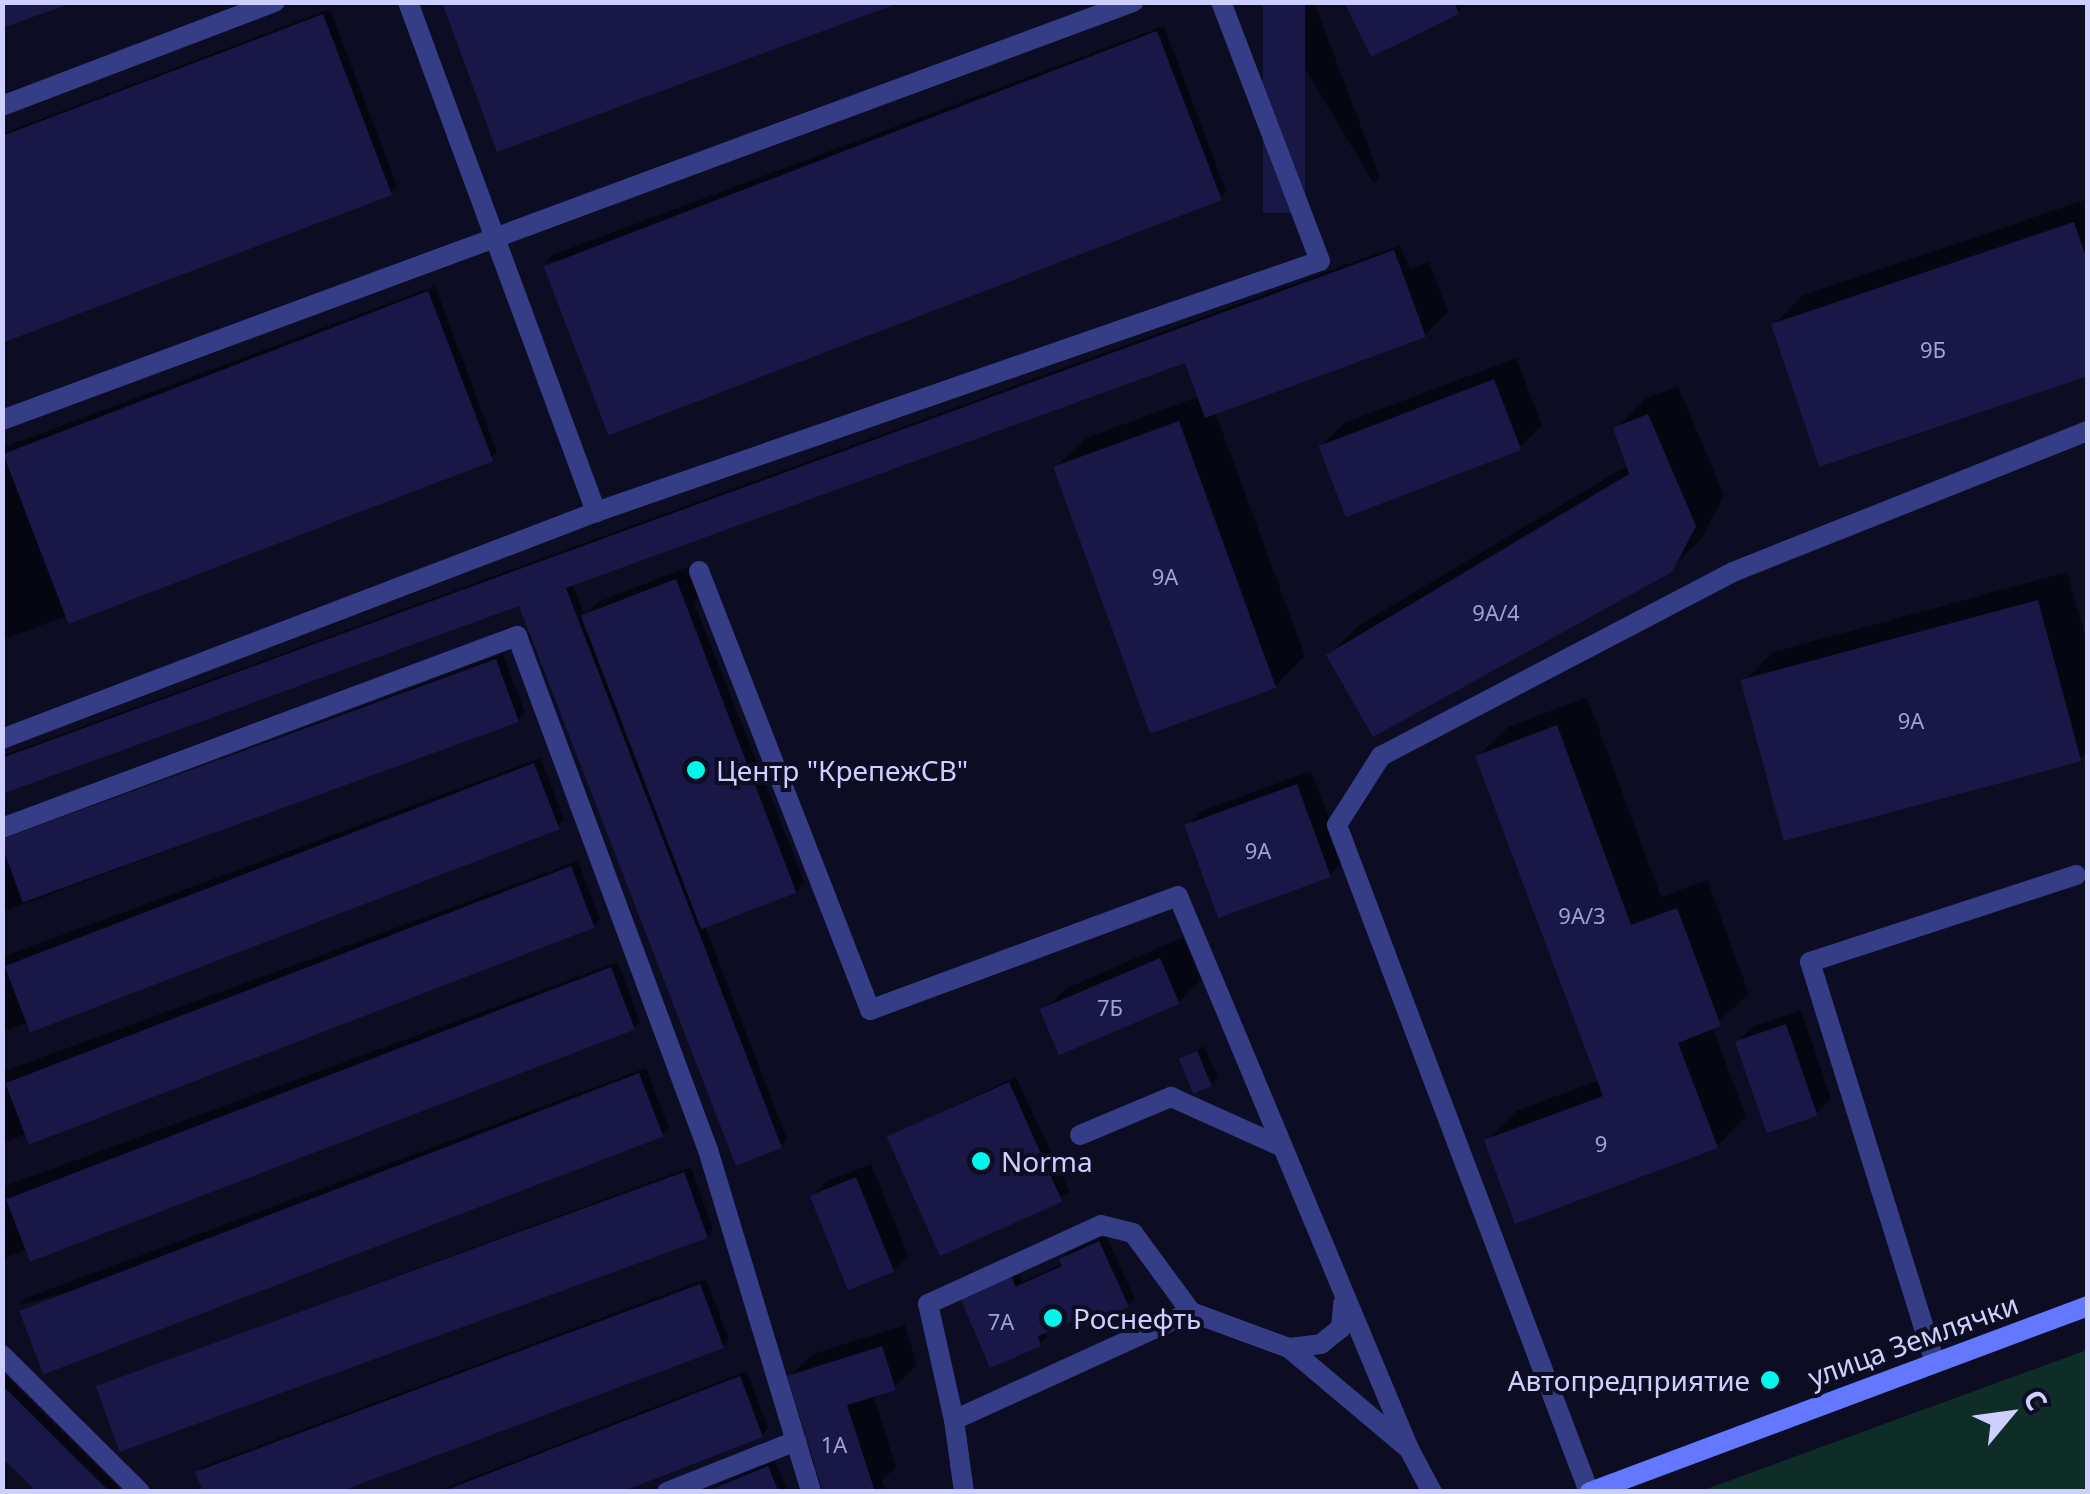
<!DOCTYPE html>
<html>
<head>
<meta charset="utf-8">
<style>
  body { margin:0 }
  #map { position:relative; width:2090px; height:1494px; overflow:hidden; background:#0c0c22; font-family:"Noto Sans",sans-serif }
  div>[style] { position:absolute }
  .green>* { inset:0; background:#0f2d27 }
  .shadow>* { inset:0; background:#0007; transform-origin:0 0 }
  .building>* { inset:0; background:#191745; transform-origin:0 0 }
  .lane>* { height:20px; margin:-10px; padding:0 10px; transform-origin:10px; border-radius:10px; background:#343d85 }
  .secondary>* { height:20px; margin:-10px; padding:0 10px; transform-origin:10px; border-radius:10px; background:#6478ff }
  .dots>* { width:28px; height:28px; translate:-50% -50%; box-sizing:border-box; border:5px solid #0c0c22; border-radius:50% }
  span { translate:-50% -50%; white-space:nowrap; text-align:center; line-height:1.15; -webkit-text-stroke:8px #0c0c22; paint-order:stroke }
  .number-label { font-size:22px; color:#a0a1d0 }
  .number-label span { -webkit-text-stroke-width:0 }
  .poi-label { font-size:28px; color:#cdcfff }
  .left { translate:0 -50%; text-align:left }
  .right { translate:-100% -50%; text-align:right }
  .street-label { font-size:28px; color:#cdcfff }
  .frame { position:absolute; inset:0; border:5px solid #cdcfff; pointer-events:none }
  .north { position:absolute; left:1960px; top:1364px; width:100px; height:100px; -webkit-text-stroke:8px #0c0c22; paint-order:stroke; rotate:61deg; font-size:28px; font-weight:700; line-height:40px; text-align:center; color:#cdcfff }
  .north::after { content:''; display:block; margin:auto; width:35px; height:45px; background:#cdcfff; clip-path:polygon(50% 0,100% 100%,50% 72%,0 100%) }
</style>
</head>
<body>
<div id="map">
  <div class="green">
    <div style="clip-path:polygon(2087px 1350px,2087px 1491px,1701px 1491px)"></div>
  </div>
  <div class="shadow">
    <div style="clip-path:polygon(1265px 2px,1314px 2px,1380px 177px,1374px 184px)"></div>
    <div style="clip-path:polygon(1347px 2px,1467px 2px,1458px 12px)"></div>
    <div style="clip-path:polygon(330px 9px,397px 186px,390px 193px,2px 340px,2px 134px)"></div>
    <div style="clip-path:polygon(1164px 26px,1226px 191px,1219px 198px,545px 262px,552px 255px)"></div>
    <div style="clip-path:polygon(2088px 199px,2088px 373px,1773px 325px,1803px 295px)"></div>
    <div style="clip-path:polygon(1400px 245px,1410px 269px,1429px 262px,1448px 312px,1425px 335px,1215px 412px,1305px 656px,1275px 686px,1056px 467px,1086px 438px,1200px 396px,1196px 356px,572px 583px,585px 616px,598px 602px,690px 566px,702px 595px,694px 603px,805px 883px,798px 890px,705px 926px,787px 1139px,781px 1146px,521px 602px,2px 792px,2px 756px)"></div>
    <div style="clip-path:polygon(435px 286px,497px 452px,490px 458px,2px 640px,2px 448px)"></div>
    <div style="clip-path:polygon(1516px 358px,1542px 425px,1519px 448px,1321px 446px,1344px 423px)"></div>
    <div style="clip-path:polygon(1678px 386px,1724px 495px,1701px 539px,1670px 570px,1329px 655px,1358px 626px,1628px 465px,1616px 428px,1646px 398px)"></div>
    <div style="clip-path:polygon(2067px 572px,2088px 646px,2088px 752px,2081px 758px,1744px 682px,1773px 652px)"></div>
    <div style="clip-path:polygon(503px 654px,525px 713px,518px 720px,2px 912px,2px 841px)"></div>
    <div style="clip-path:polygon(1587px 697px,1661px 897px,1707px 880px,1749px 994px,1712px 1027px,1746px 1116px,1717px 1146px,1487px 1141px,1516px 1111px,1600px 1080px,1478px 756px,1508px 727px)"></div>
    <div style="clip-path:polygon(541px 758px,564px 820px,557px 826px,2px 1032px,2px 957px)"></div>
    <div style="clip-path:polygon(1311px 771px,1345px 860px,1330px 874px,1187px 826px,1202px 811px)"></div>
    <div style="clip-path:polygon(578px 861px,600px 920px,593px 926px,2px 1143px,2px 1072px)"></div>
    <div style="clip-path:polygon(1183px 937px,1201px 980px,1179px 1002px,1043px 1011px,1065px 989px)"></div>
    <div style="clip-path:polygon(618px 962px,640px 1022px,633px 1028px,2px 1259px,2px 1187px)"></div>
    <div style="clip-path:polygon(1801px 1010px,1831px 1099px,1816px 1114px,1738px 1042px,1752px 1027px)"></div>
    <div style="clip-path:polygon(1204px 1046px,1218px 1078px,1211px 1084px,1182px 1060px)"></div>
    <div style="clip-path:polygon(646px 1068px,669px 1128px,662px 1135px,19px 1305px,26px 1298px)"></div>
    <div style="left:1016px;top:1077px;width:127px;height:140px;rotate:65deg"></div>
    <div style="clip-path:polygon(871px 1164px,908px 1255px,893px 1270px,849px 1287px,812px 1196px,827px 1181px)"></div>
    <div style="clip-path:polygon(691px 1167px,713px 1229px,707px 1236px,100px 1390px,107px 1383px)"></div>
    <div style="clip-path:polygon(1106px 1236px,1135px 1299px,1128px 1305px,1084px 1313px,1044px 1331px,1047px 1337px,1040px 1344px,963px 1298px,1018px 1271px,1022px 1282px,1064px 1263px,1062px 1259px,1068px 1252px)"></div>
    <div style="clip-path:polygon(706px 1279px,729px 1340px,723px 1346px,198px 1472px,205px 1466px)"></div>
    <div style="clip-path:polygon(905px 1325px,917px 1365px,894px 1387px,873px 1394px,896px 1467px,882px 1480px,886px 1492px,826px 1492px,790px 1376px,813px 1354px)"></div>
    <div style="clip-path:polygon(747px 1371px,768px 1428px,762px 1435px,614px 1492px,435px 1492px)"></div>
    <div style="clip-path:polygon(2px 1372px,123px 1492px,40px 1492px,2px 1454px)"></div>
    <div style="clip-path:polygon(775px 1461px,788px 1492px,702px 1492px)"></div>
  </div>
  <div class="building">
    <div style="clip-path:polygon(2px 2px,71px 2px,72px 3px,2px 28px)"></div>
    <div style="clip-path:polygon(442px 2px,899px 2px,899px 3px,497px 152px)"></div>
    <div style="left:1263px;top:2px;width:42px;height:211px"></div>
    <div style="clip-path:polygon(1344px 2px,1454px 2px,1459px 14px,1371px 57px)"></div>
    <div style="clip-path:polygon(323px 14px,392px 195px,2px 343px,2px 136px)"></div>
    <div style="left:1157px;top:31px;width:181px;height:657px;rotate:69deg"></div>
    <div style="clip-path:polygon(2074px 222px,2088px 263px,2088px 376px,1819px 467px,1771px 324px)"></div>
    <div style="clip-path:polygon(1394px 250px,1426px 337px,1205px 418px,1185px 363px,566px 588px,782px 1148px,736px 1166px,519px 606px,2px 794px,2px 758px)"></div>
    <div style="left:428px;top:291px;width:182px;height:455px;rotate:69deg"></div>
    <div style="left:1494px;top:379px;width:76px;height:188px;rotate:69deg"></div>
    <div style="clip-path:polygon(1648px 414px,1696px 526px,1672px 572px,1373px 737px,1326px 655px,1629px 474px,1613px 428px)"></div>
    <div style="left:1179px;top:421px;width:284px;height:134px;rotate:70deg"></div>
    <div style="left:676px;top:579px;width:336px;height:102px;rotate:69deg"></div>
    <div style="left:2038px;top:600px;width:167px;height:308px;rotate:75deg"></div>
    <div style="left:496px;top:659px;width:67px;height:528px;rotate:70deg"></div>
    <div style="clip-path:polygon(1557px 725px,1631px 925px,1677px 908px,1721px 1026px,1678px 1043px,1718px 1148px,1515px 1224px,1484px 1140px,1603px 1096px,1475px 756px)"></div>
    <div style="left:534px;top:763px;width:71px;height:567px;rotate:69deg"></div>
    <div style="left:1297px;top:784px;width:99px;height:120px;rotate:70deg"></div>
    <div style="left:571px;top:866px;width:66px;height:606px;rotate:69deg"></div>
    <div style="left:1160px;top:958px;width:50px;height:131px;rotate:67deg"></div>
    <div style="left:611px;top:967px;width:67px;height:648px;rotate:69deg"></div>
    <div style="left:1786px;top:1024px;width:97px;height:54px;rotate:71deg"></div>
    <div style="left:1197px;top:1051px;width:38px;height:20px;rotate:67deg"></div>
    <div style="left:639px;top:1073px;width:68px;height:664px;rotate:69deg"></div>
    <div style="left:1009px;top:1082px;width:131px;height:134px;rotate:66deg"></div>
    <div style="left:684px;top:1172px;width:70px;height:626px;rotate:70deg"></div>
    <div style="left:856px;top:1177px;width:102px;height:50px;rotate:68deg"></div>
    <div style="clip-path:polygon(1099px 1241px,1129px 1307px,1087px 1327px,1083px 1316px,1038px 1336px,1041px 1346px,990px 1368px,960px 1298px,1012px 1276px,1015px 1287px,1062px 1266px,1059px 1259px)"></div>
    <div style="clip-path:polygon(700px 1284px,724px 1348px,339px 1492px,203px 1492px,195px 1472px)"></div>
    <div style="clip-path:polygon(882px 1346px,896px 1390px,847px 1405px,875px 1492px,823px 1492px,787px 1376px)"></div>
    <div style="clip-path:polygon(740px 1376px,763px 1437px,621px 1492px,441px 1492px)"></div>
    <div style="clip-path:polygon(2px 1385px,110px 1492px,37px 1492px,2px 1458px)"></div>
    <div style="clip-path:polygon(768px 1466px,779px 1492px,707px 1492px,707px 1491px)"></div>
  </div>
  <div class="lane">
    <div style="left:408px;top:2px;width:544px;rotate:69.76deg"></div>
    <div style="left:2px;top:106px;width:292px;rotate:-20.9deg"></div>
    <div style="left:2px;top:420px;width:1206px;rotate:-20.28deg"></div>
    <div style="left:699px;top:571px;width:471px;rotate:68.7deg"></div>
    <div style="left:870px;top:1010px;width:328px;rotate:-20.3deg"></div>
    <div style="left:1178px;top:896px;width:599px;rotate:67.33deg"></div>
    <div style="left:2px;top:739px;width:636px;rotate:-20.91deg"></div>
    <div style="left:596px;top:512px;width:766px;rotate:-19.12deg"></div>
    <div style="left:1320px;top:261px;width:277px;rotate:-110.9deg"></div>
    <div style="left:2px;top:828px;width:550px;rotate:-20.45deg"></div>
    <div style="left:517px;top:636px;width:548px;rotate:69.62deg"></div>
    <div style="left:708px;top:1150px;width:357px;rotate:73.2deg"></div>
    <div style="left:1080px;top:1135px;width:99px;rotate:-22.7deg"></div>
    <div style="left:1171px;top:1097px;width:117px;rotate:24.2deg"></div>
    <div style="left:1289px;top:1348px;width:32px;rotate:-7deg"></div>
    <div style="left:1321px;top:1344px;width:26px;rotate:-39deg"></div>
    <div style="left:1341px;top:1328px;width:24px;rotate:-85deg"></div>
    <div style="left:2px;top:1355px;width:194px;rotate:44.8deg"></div>
    <div style="left:1934px;top:1360px;width:417px;rotate:-107.3deg"></div>
    <div style="left:1810px;top:962px;width:280px;rotate:-18.1deg"></div>
    <div style="left:954px;top:1420px;width:119px;rotate:-102.6deg"></div>
    <div style="left:928px;top:1304px;width:190px;rotate:-24.5deg"></div>
    <div style="left:1101px;top:1225px;width:33px;rotate:14deg"></div>
    <div style="left:1133px;top:1233px;width:98px;rotate:53.7deg"></div>
    <div style="left:667px;top:1492px;width:139px;rotate:-21.6deg"></div>
    <div style="left:964px;top:1492px;width:73px;rotate:-97.9deg"></div>
    <div style="left:954px;top:1420px;width:260px;rotate:-24.5deg"></div>
    <div style="left:1191px;top:1312px;width:104px;rotate:20.2deg"></div>
    <div style="left:1289px;top:1348px;width:157px;rotate:40.1deg"></div>
    <div style="left:1409px;top:1449px;width:49px;rotate:61.9deg"></div>
    <div style="left:1589px;top:1492px;width:713px;rotate:-110.7deg"></div>
    <div style="left:1337px;top:825px;width:82px;rotate:-57.5deg"></div>
    <div style="left:1381px;top:756px;width:397px;rotate:-27.6deg"></div>
    <div style="left:1733px;top:572px;width:382px;rotate:-21.7deg"></div>
  </div>
  <div class="secondary">
    <div style="left:1590px;top:1492px;width:532px;rotate:-20.48deg"></div>
  </div>
  <div class="dots">
    <div style="left:696px;top:770px;background:#00f8ec"></div>
    <div style="left:981px;top:1161px;background:#00f8ec"></div>
    <div style="left:1053px;top:1318px;background:#00f8ec"></div>
    <div style="left:1770px;top:1380px;background:#00f8ec"></div>
  </div>
  <div class="number-label">
    <span style="left:1933px;top:350px">9Б</span>
    <span style="left:1165px;top:577px">9А</span>
    <span style="left:1496px;top:613px">9А/4</span>
    <span style="left:1911px;top:721px">9А</span>
    <span style="left:1258px;top:851px">9А</span>
    <span style="left:1582px;top:916px">9А/3</span>
    <span style="left:1110px;top:1008px">7Б</span>
    <span style="left:1601px;top:1144px">9</span>
    <span style="left:1001px;top:1322px">7А</span>
    <span style="left:834px;top:1445px">1А</span>
  </div>
  <div class="poi-label">
    <span class="left" style="left:716px;top:770px">Центр "КрепежСВ"</span>
    <span class="left" style="left:1001px;top:1161px">Norma</span>
    <span class="left" style="left:1073px;top:1318px">Роснефть</span>
    <span class="right" style="left:1750px;top:1380px">Автопредприятие</span>
  </div>
  <div class="street-label">
    <span style="left:1913px;top:1340px;rotate:-20deg">улица Землячки</span>
  </div>
  <div class="frame"></div>
  <div class="north">С</div>
</div>
</body>
</html>
